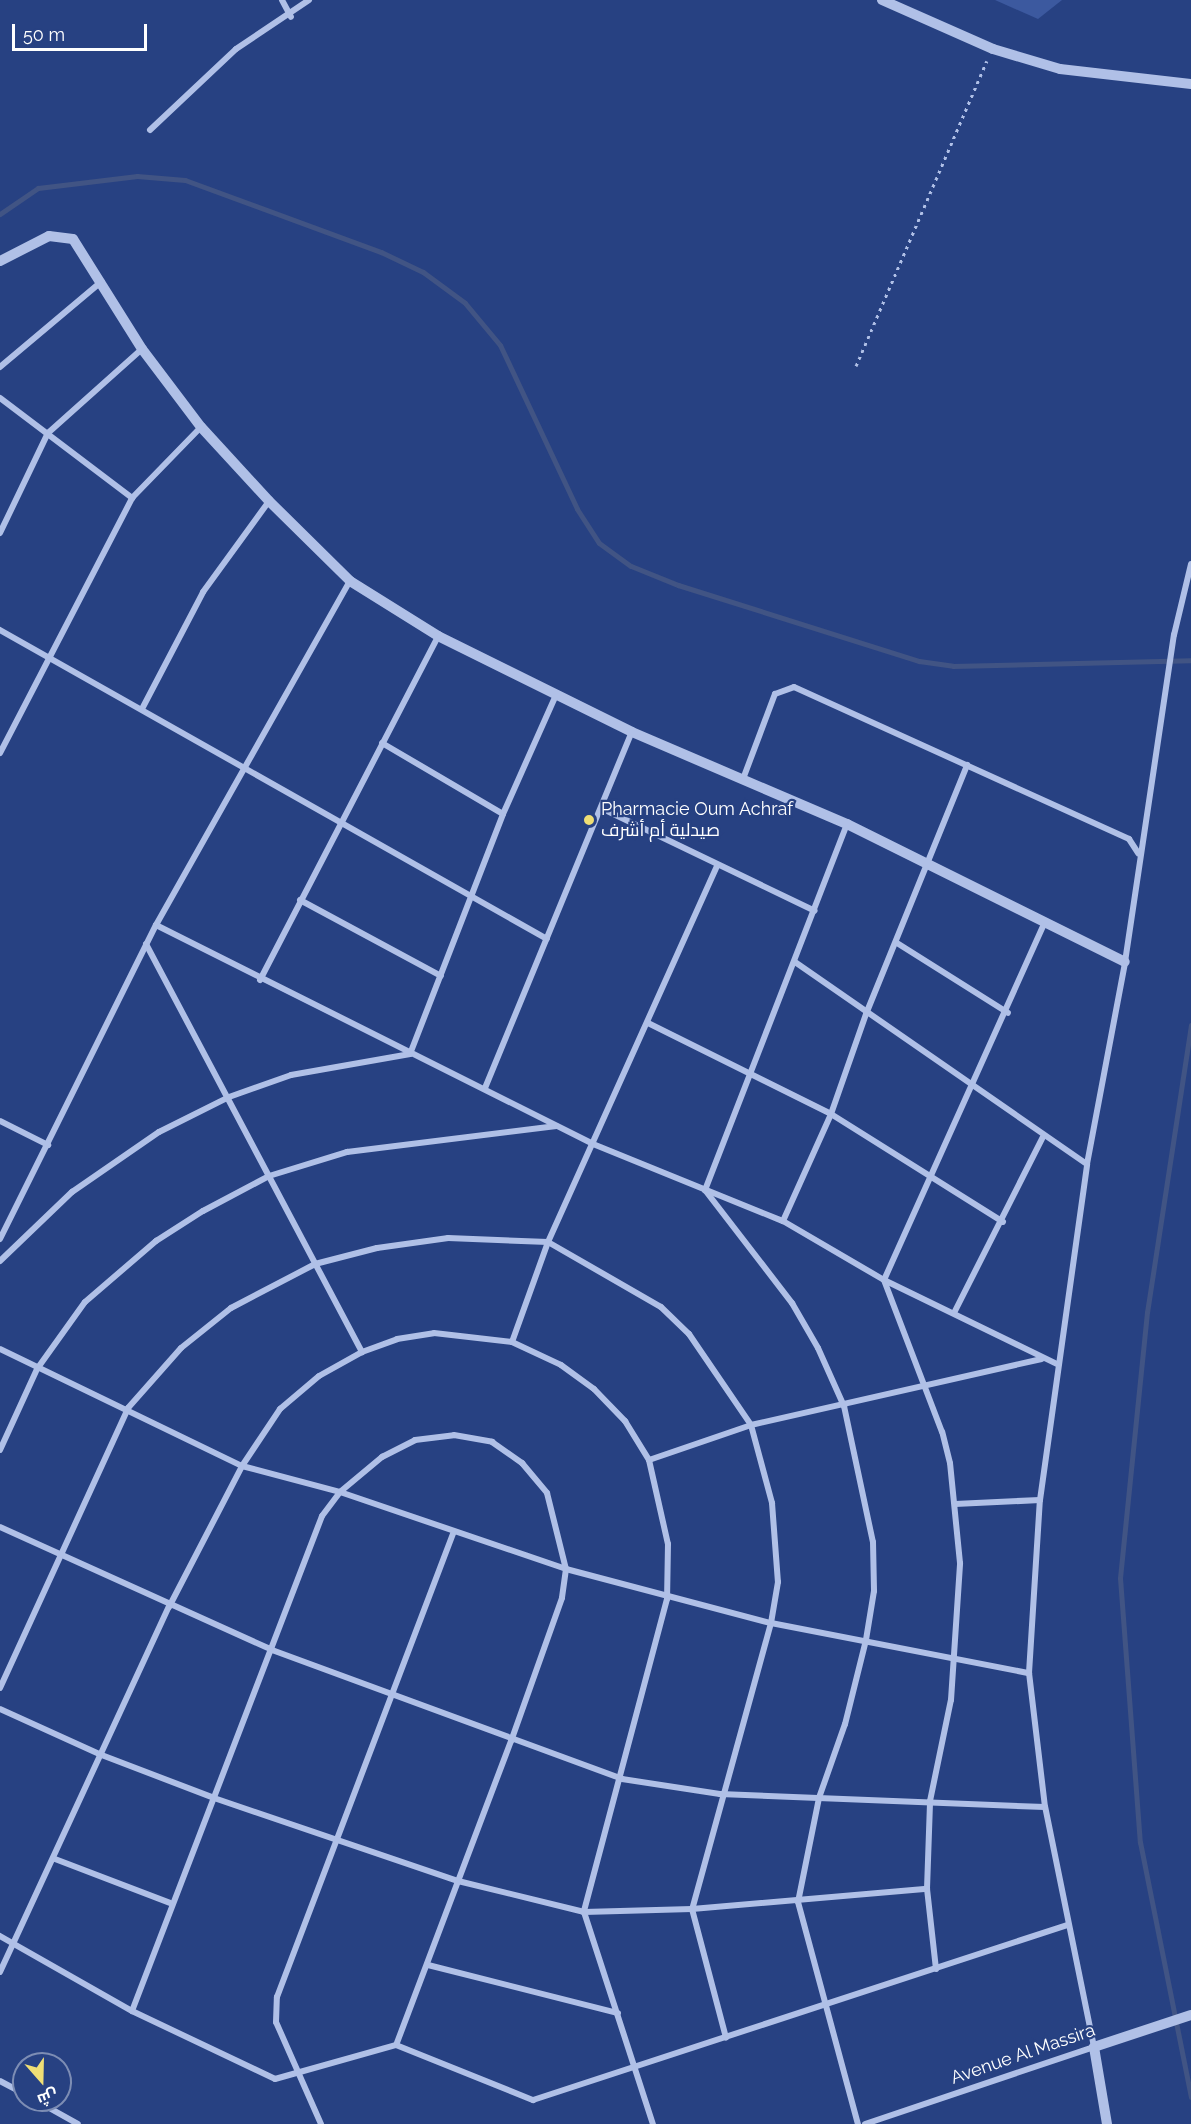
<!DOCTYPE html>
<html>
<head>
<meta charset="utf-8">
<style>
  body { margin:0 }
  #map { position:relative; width:1191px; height:2124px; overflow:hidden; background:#274182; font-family:Raleway,Cairo,sans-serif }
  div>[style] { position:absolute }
  .green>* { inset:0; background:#3c599f }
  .stream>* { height:5px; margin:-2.5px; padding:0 2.5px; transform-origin:2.5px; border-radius:2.5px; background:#415484 }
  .path>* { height:3px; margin-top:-1.5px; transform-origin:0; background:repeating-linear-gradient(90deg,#b0c0e7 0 3px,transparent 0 7.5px) }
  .minor>* { height:6px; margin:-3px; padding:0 3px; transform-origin:3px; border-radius:3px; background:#b0c0e7 }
  .tertiary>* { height:10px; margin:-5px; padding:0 5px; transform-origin:5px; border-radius:5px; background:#b0c0e7 }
  .dots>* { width:16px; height:16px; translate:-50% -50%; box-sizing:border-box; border:3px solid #274182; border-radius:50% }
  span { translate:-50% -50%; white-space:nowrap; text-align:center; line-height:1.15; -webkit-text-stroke:4.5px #274182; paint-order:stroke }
  .poi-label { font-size:18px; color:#fff }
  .left { translate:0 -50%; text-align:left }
  .street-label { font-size:18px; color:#fff }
  .north { position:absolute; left:12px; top:2052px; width:60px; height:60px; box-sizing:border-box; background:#274182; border:2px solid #7d8db4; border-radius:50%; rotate:160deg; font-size:16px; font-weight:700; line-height:24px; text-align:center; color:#fff }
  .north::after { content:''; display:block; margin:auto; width:21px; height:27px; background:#efde75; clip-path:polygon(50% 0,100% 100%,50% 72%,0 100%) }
  .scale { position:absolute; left:12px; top:24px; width:135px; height:27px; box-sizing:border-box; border:3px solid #fff; border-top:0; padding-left:8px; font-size:18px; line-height:21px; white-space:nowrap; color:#fff; -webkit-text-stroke:4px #274182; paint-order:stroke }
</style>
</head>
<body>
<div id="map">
  <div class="green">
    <div style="clip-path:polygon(995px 0,1062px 0,1038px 19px)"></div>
  </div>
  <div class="stream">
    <div style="left:0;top:214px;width:46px;rotate:-34.4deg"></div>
    <div style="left:38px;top:188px;width:100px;rotate:-6.9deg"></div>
    <div style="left:137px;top:176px;width:48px;rotate:4.8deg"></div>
    <div style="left:185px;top:180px;width:209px;rotate:20.2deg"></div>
    <div style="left:381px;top:252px;width:47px;rotate:25.5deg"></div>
    <div style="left:423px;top:272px;width:52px;rotate:36.4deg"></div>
    <div style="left:465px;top:303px;width:55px;rotate:50.2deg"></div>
    <div style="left:500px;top:345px;width:181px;rotate:64.8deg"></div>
    <div style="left:577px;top:509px;width:40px;rotate:57.1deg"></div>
    <div style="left:599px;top:543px;width:39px;rotate:36deg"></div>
    <div style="left:631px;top:566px;width:51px;rotate:22deg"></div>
    <div style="left:678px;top:585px;width:253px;rotate:17.5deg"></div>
    <div style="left:919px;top:661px;width:34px;rotate:8deg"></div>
    <div style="left:953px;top:666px;width:238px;rotate:-1.4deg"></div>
    <div style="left:1191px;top:1025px;width:290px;rotate:98.7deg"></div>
    <div style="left:1147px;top:1312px;width:267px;rotate:95.8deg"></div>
    <div style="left:1120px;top:1578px;width:265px;rotate:85.7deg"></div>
    <div style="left:1140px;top:1842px;width:260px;rotate:78.7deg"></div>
  </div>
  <div class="path">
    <div style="left:856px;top:366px;width:332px;rotate:-66.8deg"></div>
  </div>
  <div class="minor">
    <div style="left:282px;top:0;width:19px;rotate:62deg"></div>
    <div style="left:150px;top:130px;width:118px;rotate:-43.3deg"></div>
    <div style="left:236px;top:49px;width:88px;rotate:-33.9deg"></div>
    <div style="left:0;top:367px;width:133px;rotate:-40.1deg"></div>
    <div style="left:0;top:398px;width:166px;rotate:37.1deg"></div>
    <div style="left:0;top:533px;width:111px;rotate:-64.4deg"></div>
    <div style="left:48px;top:433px;width:126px;rotate:-41.8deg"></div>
    <div style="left:0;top:630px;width:628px;rotate:29.46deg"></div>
    <div style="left:143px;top:707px;width:130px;rotate:-62.4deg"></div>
    <div style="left:203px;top:592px;width:112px;rotate:-54deg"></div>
    <div style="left:382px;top:743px;width:140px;rotate:30.4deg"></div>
    <div style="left:0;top:753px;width:287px;rotate:-62.6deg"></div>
    <div style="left:132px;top:498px;width:99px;rotate:-45.8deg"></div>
    <div style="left:743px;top:779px;width:91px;rotate:-69.4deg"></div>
    <div style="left:775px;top:694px;width:20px;rotate:-20deg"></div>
    <div style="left:794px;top:687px;width:368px;rotate:24.4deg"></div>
    <div style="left:1129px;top:839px;width:17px;rotate:57deg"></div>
    <div style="left:601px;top:808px;width:237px;rotate:25.7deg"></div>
    <div style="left:847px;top:824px;width:393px;rotate:111.2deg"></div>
    <div style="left:705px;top:1190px;width:143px;rotate:52.4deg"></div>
    <div style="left:792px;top:1303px;width:52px;rotate:60deg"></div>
    <div style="left:818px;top:1348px;width:64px;rotate:65.9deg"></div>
    <div style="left:844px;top:1406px;width:139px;rotate:78deg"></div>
    <div style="left:873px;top:1542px;width:49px;rotate:88.8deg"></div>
    <div style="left:874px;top:1591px;width:50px;rotate:99.3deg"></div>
    <div style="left:866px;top:1640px;width:87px;rotate:104deg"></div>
    <div style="left:845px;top:1724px;width:78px;rotate:109.4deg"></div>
    <div style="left:819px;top:1798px;width:106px;rotate:101.4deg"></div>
    <div style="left:798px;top:1902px;width:230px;rotate:74.9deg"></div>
    <div style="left:300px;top:900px;width:160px;rotate:28.3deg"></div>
    <div style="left:156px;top:925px;width:489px;rotate:26.6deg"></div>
    <div style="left:593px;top:1144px;width:205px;rotate:22.1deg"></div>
    <div style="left:783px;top:1221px;width:117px;rotate:30.3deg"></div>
    <div style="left:884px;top:1280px;width:192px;rotate:25.9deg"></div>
    <div style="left:897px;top:943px;width:131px;rotate:32.2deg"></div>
    <div style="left:146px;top:944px;width:462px;rotate:62.1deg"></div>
    <div style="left:795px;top:962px;width:355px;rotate:34.7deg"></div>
    <div style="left:260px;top:980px;width:387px;rotate:-62.6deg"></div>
    <div style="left:648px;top:1023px;width:204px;rotate:26.4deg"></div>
    <div style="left:831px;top:1114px;width:203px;rotate:32.1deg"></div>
    <div style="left:485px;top:1088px;width:385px;rotate:-67.6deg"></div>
    <div style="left:0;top:1121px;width:54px;rotate:26.6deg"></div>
    <div style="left:783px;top:1221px;width:117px;rotate:-65.8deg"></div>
    <div style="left:831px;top:1114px;width:106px;rotate:-70.7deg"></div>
    <div style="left:866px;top:1014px;width:269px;rotate:-67.9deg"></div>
    <div style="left:0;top:1239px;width:351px;rotate:-63.6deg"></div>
    <div style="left:156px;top:925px;width:395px;rotate:-60.6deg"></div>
    <div style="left:0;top:1261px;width:100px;rotate:-43.8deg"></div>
    <div style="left:72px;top:1192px;width:106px;rotate:-34.6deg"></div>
    <div style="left:159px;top:1132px;width:78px;rotate:-26.6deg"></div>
    <div style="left:229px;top:1097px;width:66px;rotate:-19.5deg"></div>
    <div style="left:291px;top:1075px;width:121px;rotate:-10deg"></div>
    <div style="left:410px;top:1054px;width:257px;rotate:-68.8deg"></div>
    <div style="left:503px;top:814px;width:130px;rotate:-66deg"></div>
    <div style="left:954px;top:1313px;width:197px;rotate:-63.2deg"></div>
    <div style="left:512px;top:1342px;width:106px;rotate:-70.2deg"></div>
    <div style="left:548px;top:1242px;width:412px;rotate:-65.8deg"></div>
    <div style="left:0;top:1349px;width:269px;rotate:25.8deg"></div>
    <div style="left:242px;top:1466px;width:101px;rotate:14.9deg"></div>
    <div style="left:340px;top:1492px;width:239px;rotate:18.8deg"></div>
    <div style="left:566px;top:1569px;width:212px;rotate:14.8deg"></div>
    <div style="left:771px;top:1623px;width:263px;rotate:11deg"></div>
    <div style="left:0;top:1450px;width:89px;rotate:-65.4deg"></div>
    <div style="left:37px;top:1369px;width:82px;rotate:-54.4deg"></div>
    <div style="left:85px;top:1302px;width:94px;rotate:-40.7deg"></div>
    <div style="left:156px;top:1241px;width:56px;rotate:-32.6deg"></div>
    <div style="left:203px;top:1211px;width:75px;rotate:-27.9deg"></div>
    <div style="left:269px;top:1176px;width:82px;rotate:-17.1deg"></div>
    <div style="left:347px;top:1152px;width:211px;rotate:-7.1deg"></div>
    <div style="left:649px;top:1460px;width:108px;rotate:-18.9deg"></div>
    <div style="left:751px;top:1425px;width:298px;rotate:-12.8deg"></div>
    <div style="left:955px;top:1504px;width:85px;rotate:-2.7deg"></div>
    <div style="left:0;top:1527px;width:299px;rotate:24.3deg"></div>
    <div style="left:272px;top:1650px;width:373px;rotate:20.2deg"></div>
    <div style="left:622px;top:1779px;width:99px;rotate:8.7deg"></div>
    <div style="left:720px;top:1794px;width:325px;rotate:2.3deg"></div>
    <div style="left:0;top:1688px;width:308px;rotate:-65.4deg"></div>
    <div style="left:128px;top:1408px;width:80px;rotate:-48.5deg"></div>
    <div style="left:181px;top:1348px;width:64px;rotate:-38.7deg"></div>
    <div style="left:231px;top:1308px;width:95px;rotate:-27.6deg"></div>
    <div style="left:315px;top:1264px;width:64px;rotate:-14.5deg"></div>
    <div style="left:377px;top:1248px;width:72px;rotate:-8deg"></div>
    <div style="left:448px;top:1238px;width:100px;rotate:2.3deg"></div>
    <div style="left:548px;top:1242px;width:130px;rotate:29.9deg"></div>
    <div style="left:661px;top:1307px;width:39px;rotate:44deg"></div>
    <div style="left:689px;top:1334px;width:110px;rotate:55.7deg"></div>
    <div style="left:751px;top:1425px;width:81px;rotate:74.9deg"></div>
    <div style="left:772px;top:1503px;width:79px;rotate:85.7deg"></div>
    <div style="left:778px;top:1582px;width:42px;rotate:99.7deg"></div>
    <div style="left:771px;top:1623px;width:297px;rotate:105.4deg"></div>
    <div style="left:692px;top:1909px;width:133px;rotate:75.2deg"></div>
    <div style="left:0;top:1709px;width:109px;rotate:24.4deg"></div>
    <div style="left:99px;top:1754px;width:123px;rotate:20.9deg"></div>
    <div style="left:214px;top:1798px;width:258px;rotate:18.8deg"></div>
    <div style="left:458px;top:1881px;width:130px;rotate:13.8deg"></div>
    <div style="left:584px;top:1912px;width:108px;rotate:-1.6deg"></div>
    <div style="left:692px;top:1909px;width:236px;rotate:-4.9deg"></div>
    <div style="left:55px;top:1859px;width:123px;rotate:20.9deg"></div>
    <div style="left:0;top:1936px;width:152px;rotate:29.6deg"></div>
    <div style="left:132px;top:2011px;width:158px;rotate:25.4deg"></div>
    <div style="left:275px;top:2079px;width:126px;rotate:-15.7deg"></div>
    <div style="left:396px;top:2045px;width:148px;rotate:21.9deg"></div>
    <div style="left:533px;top:2100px;width:562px;rotate:-18.14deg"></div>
    <div style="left:428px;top:1965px;width:196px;rotate:14.2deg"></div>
    <div style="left:936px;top:1969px;width:81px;rotate:-96.4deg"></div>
    <div style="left:927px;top:1889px;width:88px;rotate:-88deg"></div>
    <div style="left:930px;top:1801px;width:103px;rotate:-78.3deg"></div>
    <div style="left:951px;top:1700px;width:137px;rotate:-86.2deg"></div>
    <div style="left:960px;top:1563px;width:100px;rotate:-95.7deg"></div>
    <div style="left:950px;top:1463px;width:32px;rotate:-104deg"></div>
    <div style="left:942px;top:1432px;width:163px;rotate:-110.9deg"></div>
    <div style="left:884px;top:1280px;width:393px;rotate:-65.8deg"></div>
    <div style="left:0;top:1972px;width:402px;rotate:-65.2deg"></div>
    <div style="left:169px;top:1607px;width:159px;rotate:-62.6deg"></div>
    <div style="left:242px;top:1466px;width:69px;rotate:-56.3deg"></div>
    <div style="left:280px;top:1409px;width:51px;rotate:-40.2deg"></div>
    <div style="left:319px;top:1376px;width:49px;rotate:-29.2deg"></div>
    <div style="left:362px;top:1352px;width:37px;rotate:-20deg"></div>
    <div style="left:397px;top:1339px;width:37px;rotate:-9deg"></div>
    <div style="left:434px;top:1333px;width:79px;rotate:6.6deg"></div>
    <div style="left:512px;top:1342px;width:54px;rotate:25.1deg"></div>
    <div style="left:561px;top:1365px;width:41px;rotate:36deg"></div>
    <div style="left:594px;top:1389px;width:45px;rotate:45.9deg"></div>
    <div style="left:625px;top:1421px;width:46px;rotate:58.4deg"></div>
    <div style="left:649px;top:1460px;width:86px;rotate:77.3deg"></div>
    <div style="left:668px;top:1544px;width:55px;rotate:91deg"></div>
    <div style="left:667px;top:1599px;width:324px;rotate:104.9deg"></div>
    <div style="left:584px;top:1912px;width:223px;rotate:72deg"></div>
    <div style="left:132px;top:2011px;width:530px;rotate:-69deg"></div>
    <div style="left:322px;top:1516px;width:30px;rotate:-53deg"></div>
    <div style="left:340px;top:1492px;width:55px;rotate:-39.8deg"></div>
    <div style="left:382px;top:1457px;width:37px;rotate:-27deg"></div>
    <div style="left:415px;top:1440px;width:39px;rotate:-7deg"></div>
    <div style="left:454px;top:1435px;width:39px;rotate:10deg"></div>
    <div style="left:492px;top:1442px;width:37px;rotate:35deg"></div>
    <div style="left:522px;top:1463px;width:39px;rotate:50deg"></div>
    <div style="left:547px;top:1493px;width:78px;rotate:76deg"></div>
    <div style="left:566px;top:1569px;width:29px;rotate:98deg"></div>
    <div style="left:562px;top:1598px;width:152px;rotate:109.6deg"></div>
    <div style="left:511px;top:1741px;width:325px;rotate:110.7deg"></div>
    <div style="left:0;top:2081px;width:27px;rotate:28deg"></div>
    <div style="left:35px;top:2100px;width:49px;rotate:29.2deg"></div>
    <div style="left:321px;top:2124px;width:111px;rotate:-113.8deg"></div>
    <div style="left:276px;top:2022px;width:25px;rotate:-88deg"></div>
    <div style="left:277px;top:1997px;width:498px;rotate:-69.2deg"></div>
    <div style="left:865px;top:2124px;width:242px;rotate:-18.6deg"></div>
    <div style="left:1094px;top:2047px;width:245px;rotate:-101.5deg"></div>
    <div style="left:1045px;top:1807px;width:135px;rotate:-96.8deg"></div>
    <div style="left:1029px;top:1673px;width:173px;rotate:-86.4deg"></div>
    <div style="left:1040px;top:1500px;width:339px;rotate:-82deg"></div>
    <div style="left:1087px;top:1164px;width:206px;rotate:-79.3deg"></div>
    <div style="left:1125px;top:962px;width:331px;rotate:-81.5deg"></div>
    <div style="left:1174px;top:635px;width:73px;rotate:-76.5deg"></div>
  </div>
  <div class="tertiary">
    <div style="left:882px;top:0;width:121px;rotate:23.8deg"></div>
    <div style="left:993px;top:49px;width:70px;rotate:16.6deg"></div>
    <div style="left:1060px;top:69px;width:132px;rotate:6.5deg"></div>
    <div style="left:0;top:261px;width:55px;rotate:-27deg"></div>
    <div style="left:49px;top:236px;width:24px;rotate:7deg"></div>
    <div style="left:73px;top:239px;width:130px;rotate:57.9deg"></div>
    <div style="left:142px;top:349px;width:98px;rotate:52.9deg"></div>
    <div style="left:201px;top:427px;width:100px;rotate:47.4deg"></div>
    <div style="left:269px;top:501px;width:114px;rotate:44.6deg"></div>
    <div style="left:350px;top:581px;width:104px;rotate:32deg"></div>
    <div style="left:438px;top:636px;width:216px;rotate:26.3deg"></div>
    <div style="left:632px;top:732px;width:234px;rotate:23.2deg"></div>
    <div style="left:847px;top:824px;width:310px;rotate:26.4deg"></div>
    <div style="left:1107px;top:2124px;width:78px;rotate:-99.6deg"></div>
    <div style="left:1094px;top:2047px;width:102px;rotate:-18.3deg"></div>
  </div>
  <div class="dots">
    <div style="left:589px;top:820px;background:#efde75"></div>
  </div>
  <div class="poi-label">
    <span class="left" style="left:601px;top:820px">Pharmacie Oum Achraf<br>صيدلية أم أشرف</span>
  </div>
  <div class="street-label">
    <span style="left:1023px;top:2054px;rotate:-19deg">Avenue Al Massira</span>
  </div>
  <div class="north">ش</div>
  <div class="scale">50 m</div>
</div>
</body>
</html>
